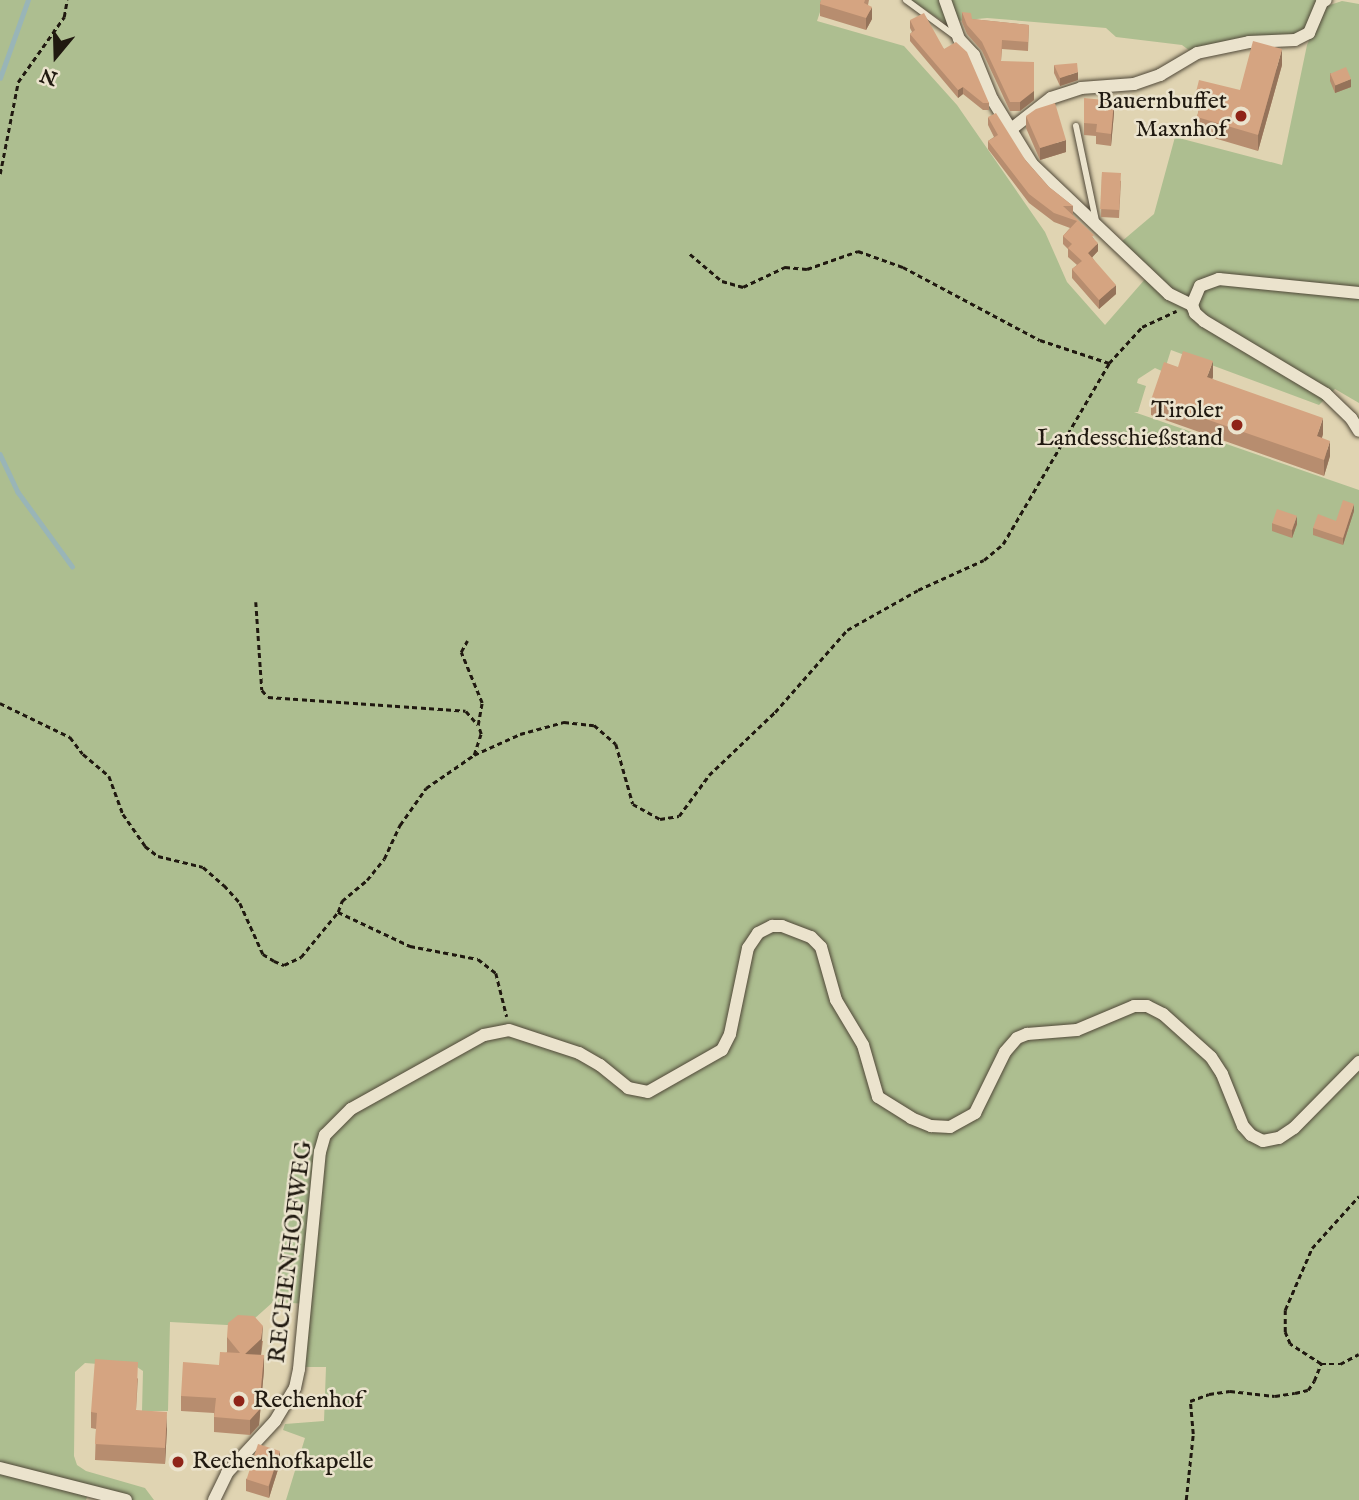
<!DOCTYPE html>
<html>
<head>
<meta charset="utf-8">
<style>
  body { margin:0 }
  #map { position:relative; width:1359px; height:1500px; overflow:hidden; background:#e0d4b2; font-family:"IM FELL English",serif }
  div>[style] { position:absolute }
  .green>* { inset:0; background:#adbe90 }
  .stream>* { height:4.5px; margin:-2.25px; padding:0 2.25px; transform-origin:2.25px; border-radius:2.25px; background:#99b5b7 }
  .path>* { height:2.5px; margin-top:-1.25px; transform-origin:0; background:repeating-linear-gradient(90deg,#201910 0 5px,transparent 0 8.5px) }
  .roads { filter:drop-shadow(0 0 2px #504838) drop-shadow(0 0 2px #504838) }
  .lane>* { height:6px; margin:-3px; padding:0 3px; transform-origin:3px; border-radius:3px; background:#ebe3cd }
  .street>* { height:12px; margin:-6px; padding:0 6px; transform-origin:6px; border-radius:6px; background:#ebe3cd }
  .wall>* { inset:0; background:#b78d6f }
  .shaded-wall>* { inset:0; background:#95735a }
  .building>* { inset:0; background:#d5a481; transform-origin:0 0 }
  .dots>* { width:19px; height:19px; translate:-50% -50%; box-sizing:border-box; border:4px solid #ebe3cd; border-radius:50% }
  span { translate:-50% -50%; white-space:nowrap; text-align:center; line-height:1.15; -webkit-text-stroke:5px #ebe3cd; paint-order:stroke }
  .poi-label { font-size:24px; color:#201910 }
  .right { translate:-100% -50%; text-align:right }
  .left { translate:0 -50%; text-align:left }
  .street-label { font-size:24px; color:#201910 }
  .north { position:absolute; left:21px; top:21px; width:70px; height:70px; -webkit-text-stroke:5px #ebe3cd; paint-order:stroke; rotate:199deg; font-size:19px; font-weight:700; line-height:28px; text-align:center; color:#201910 }
  .north::after { content:''; display:block; margin:auto; width:24px; height:32px; background:#201910; clip-path:polygon(50% 0,100% 100%,50% 72%,0 100%) }
</style>
</head>
<body>
<div id="map">
  <div class="green">
    <div style="clip-path:polygon(0 0,824px 0,817px 21px,904px 46px,957px 105px,1045px 232px,1067px 282px,1105px 325px,1153px 270px,1121px 242px,1154px 214px,1175px 137px,1282px 165px,1307px 45px,1324px 7px,1342px 1px,1359px 4px,1359px 403px,1335px 389px,1319px 405px,1171px 350px,1164px 372px,1155px 368px,1138px 379px,1137px 383px,1146px 386px,1138px 412px,1134px 412px,1359px 490px,1359px 1500px,286px 1500px,305px 1438px,283px 1430px,285px 1424px,324px 1421px,326px 1367px,305px 1367px,310px 1304px,273px 1302px,246px 1326px,170px 1322px,168px 1411px,142px 1411px,143px 1371px,137px 1367px,85px 1363px,75px 1372px,74px 1456px,77px 1465px,86px 1471px,145px 1488px,154px 1500px,110px 1500px,88px 1494px,86px 1500px,0 1500px)"></div>
    <div style="clip-path:polygon(912px 0,939px 0,948px 25px,912px 1px)"></div>
    <div style="clip-path:polygon(948px 0,1321px 0,1311px 24px,1296px 36px,1190px 51px,1182px 45px,1116px 37px,1106px 28px,987px 18px,957px 21px)"></div>
  </div>
  <div class="stream">
    <div style="left:0;top:78px;width:83px;rotate:-70.3deg"></div>
    <div style="left:0;top:454px;width:42px;rotate:64.7deg"></div>
    <div style="left:18px;top:492px;width:92px;rotate:53.9deg"></div>
  </div>
  <div class="path">
    <div style="left:0;top:174px;width:94px;rotate:-78.9deg"></div>
    <div style="left:18px;top:82px;width:80px;rotate:-54.7deg"></div>
    <div style="left:64px;top:17px;width:17px;rotate:-80deg"></div>
    <div style="left:690px;top:254px;width:42px;rotate:40.2deg"></div>
    <div style="left:722px;top:281px;width:22px;rotate:16deg"></div>
    <div style="left:743px;top:287px;width:47px;rotate:-25.5deg"></div>
    <div style="left:785px;top:267px;width:22px;rotate:5deg"></div>
    <div style="left:807px;top:269px;width:54px;rotate:-19.4deg"></div>
    <div style="left:858px;top:251px;width:48px;rotate:19.6deg"></div>
    <div style="left:903px;top:267px;width:155px;rotate:28.1deg"></div>
    <div style="left:1040px;top:340px;width:73px;rotate:18.4deg"></div>
    <div style="left:256px;top:602px;width:88px;rotate:86.1deg"></div>
    <div style="left:262px;top:690px;width:9px;rotate:49deg"></div>
    <div style="left:268px;top:697px;width:198px;rotate:4deg"></div>
    <div style="left:466px;top:711px;width:18px;rotate:49deg"></div>
    <div style="left:0;top:703px;width:78px;rotate:25.9deg"></div>
    <div style="left:70px;top:737px;width:21px;rotate:53deg"></div>
    <div style="left:83px;top:754px;width:34px;rotate:40deg"></div>
    <div style="left:109px;top:776px;width:40px;rotate:69.8deg"></div>
    <div style="left:123px;top:814px;width:39px;rotate:55deg"></div>
    <div style="left:145px;top:846px;width:16px;rotate:38deg"></div>
    <div style="left:158px;top:856px;width:46px;rotate:13.7deg"></div>
    <div style="left:203px;top:867px;width:28px;rotate:41deg"></div>
    <div style="left:224px;top:885px;width:24px;rotate:48deg"></div>
    <div style="left:240px;top:903px;width:56px;rotate:65.7deg"></div>
    <div style="left:263px;top:954px;width:13px;rotate:32deg"></div>
    <div style="left:274px;top:961px;width:11px;rotate:22deg"></div>
    <div style="left:284px;top:965px;width:19px;rotate:-25deg"></div>
    <div style="left:301px;top:957px;width:58px;rotate:-50.6deg"></div>
    <div style="left:338px;top:912px;width:80px;rotate:25.3deg"></div>
    <div style="left:410px;top:946px;width:69px;rotate:10.8deg"></div>
    <div style="left:478px;top:959px;width:23px;rotate:38deg"></div>
    <div style="left:496px;top:973px;width:45px;rotate:76deg"></div>
    <div style="left:474px;top:755px;width:51px;rotate:-24.5deg"></div>
    <div style="left:520px;top:734px;width:46px;rotate:-15.3deg"></div>
    <div style="left:564px;top:722px;width:30px;rotate:6deg"></div>
    <div style="left:594px;top:725px;width:29px;rotate:41deg"></div>
    <div style="left:616px;top:744px;width:62px;rotate:74.2deg"></div>
    <div style="left:633px;top:804px;width:31px;rotate:29deg"></div>
    <div style="left:660px;top:819px;width:19px;rotate:-9deg"></div>
    <div style="left:679px;top:816px;width:51px;rotate:-53.8deg"></div>
    <div style="left:709px;top:775px;width:91px;rotate:-43.7deg"></div>
    <div style="left:775px;top:712px;width:109px;rotate:-48.7deg"></div>
    <div style="left:847px;top:630px;width:81px;rotate:-29.4deg"></div>
    <div style="left:918px;top:590px;width:72px;rotate:-24.4deg"></div>
    <div style="left:984px;top:560px;width:25px;rotate:-40deg"></div>
    <div style="left:1003px;top:544px;width:210px;rotate:-59.6deg"></div>
    <div style="left:1109px;top:363px;width:49px;rotate:-47.5deg"></div>
    <div style="left:1142px;top:327px;width:38px;rotate:-25deg"></div>
    <div style="left:338px;top:912px;width:12px;rotate:-70deg"></div>
    <div style="left:342px;top:901px;width:33px;rotate:-40deg"></div>
    <div style="left:367px;top:880px;width:27px;rotate:-51deg"></div>
    <div style="left:384px;top:859px;width:38px;rotate:-65deg"></div>
    <div style="left:400px;top:825px;width:45px;rotate:-54.9deg"></div>
    <div style="left:426px;top:788px;width:58px;rotate:-34.5deg"></div>
    <div style="left:474px;top:755px;width:22px;rotate:-72deg"></div>
    <div style="left:481px;top:734px;width:9px;rotate:-108deg"></div>
    <div style="left:478px;top:725px;width:22px;rotate:-80deg"></div>
    <div style="left:482px;top:703px;width:55px;rotate:-112.4deg"></div>
    <div style="left:461px;top:652px;width:13px;rotate:-61deg"></div>
    <div style="left:1321px;top:1364px;width:19px"></div>
    <div style="left:1340px;top:1364px;width:21px;rotate:-28deg"></div>
    <div style="left:1186px;top:1500px;width:66px;rotate:-83.9deg"></div>
    <div style="left:1193px;top:1434px;width:33px;rotate:-95deg"></div>
    <div style="left:1190px;top:1401px;width:20px;rotate:-20deg"></div>
    <div style="left:1209px;top:1394px;width:21px;rotate:-8deg"></div>
    <div style="left:1230px;top:1391px;width:45px;rotate:6.3deg"></div>
    <div style="left:1275px;top:1396px;width:20px;rotate:-9deg"></div>
    <div style="left:1295px;top:1393px;width:13px;rotate:-13deg"></div>
    <div style="left:1308px;top:1390px;width:11px;rotate:-56deg"></div>
    <div style="left:1314px;top:1381px;width:18px;rotate:-68deg"></div>
    <div style="left:1321px;top:1364px;width:37px;rotate:-147deg"></div>
    <div style="left:1290px;top:1344px;width:13px;rotate:-113deg"></div>
    <div style="left:1285px;top:1332px;width:22px;rotate:-90deg"></div>
    <div style="left:1285px;top:1310px;width:68px;rotate:-66.5deg"></div>
    <div style="left:1312px;top:1248px;width:70px;rotate:-47.9deg"></div>
  </div>
  <div class="roads">
    <div class="lane">
      <div style="left:906px;top:0;width:61px;rotate:36.3deg"></div>
      <div style="left:1076px;top:126px;width:97px;rotate:78.1deg"></div>
    </div>
    <div class="street">
      <div style="left:945px;top:0;width:41px;rotate:70.3deg"></div>
      <div style="left:959px;top:39px;width:22px;rotate:47deg"></div>
      <div style="left:974px;top:55px;width:48px;rotate:67.8deg"></div>
      <div style="left:992px;top:99px;width:76px;rotate:58.4deg"></div>
      <div style="left:1032px;top:164px;width:189px;rotate:43.5deg"></div>
      <div style="left:1169px;top:294px;width:25px;rotate:26deg"></div>
      <div style="left:1010px;top:130px;width:52px;rotate:-38deg"></div>
      <div style="left:1051px;top:98px;width:32px;rotate:-18deg"></div>
      <div style="left:1081px;top:88px;width:53px;rotate:-4.3deg"></div>
      <div style="left:1134px;top:84px;width:28px;rotate:-19deg"></div>
      <div style="left:1160px;top:75px;width:43px;rotate:-30.7deg"></div>
      <div style="left:1197px;top:53px;width:53px;rotate:-11.9deg"></div>
      <div style="left:1249px;top:42px;width:46px;rotate:-2.5deg"></div>
      <div style="left:1295px;top:40px;width:16px;rotate:-27deg"></div>
      <div style="left:1309px;top:33px;width:34px;rotate:-67deg"></div>
      <div style="left:1322px;top:2px;width:4px;rotate:-27deg"></div>
      <div style="left:1359px;top:293px;width:141px;rotate:-174.3deg"></div>
      <div style="left:1219px;top:279px;width:20px;rotate:160deg"></div>
      <div style="left:1200px;top:286px;width:21px;rotate:113deg"></div>
      <div style="left:1192px;top:305px;width:9px;rotate:69deg"></div>
      <div style="left:1195px;top:313px;width:12px;rotate:42deg"></div>
      <div style="left:1204px;top:321px;width:142px;rotate:30.9deg"></div>
      <div style="left:1326px;top:394px;width:35px;rotate:44deg"></div>
      <div style="left:1351px;top:418px;width:15px;rotate:58deg"></div>
      <div style="left:0;top:1468px;width:130px;rotate:14.3deg"></div>
      <div style="left:214px;top:1500px;width:30px;rotate:-64deg"></div>
      <div style="left:227px;top:1473px;width:71px;rotate:-47.3deg"></div>
      <div style="left:275px;top:1421px;width:39px;rotate:-59deg"></div>
      <div style="left:295px;top:1388px;width:19px;rotate:-78deg"></div>
      <div style="left:299px;top:1369px;width:218px;rotate:-84.5deg"></div>
      <div style="left:320px;top:1152px;width:18px;rotate:-74deg"></div>
      <div style="left:325px;top:1135px;width:37px;rotate:-45deg"></div>
      <div style="left:351px;top:1109px;width:152px;rotate:-29.1deg"></div>
      <div style="left:484px;top:1035px;width:25px;rotate:-11deg"></div>
      <div style="left:509px;top:1030px;width:74px;rotate:18.2deg"></div>
      <div style="left:579px;top:1053px;width:24px;rotate:30deg"></div>
      <div style="left:600px;top:1065px;width:36px;rotate:39deg"></div>
      <div style="left:628px;top:1088px;width:20px;rotate:11deg"></div>
      <div style="left:648px;top:1092px;width:85px;rotate:-29.6deg"></div>
      <div style="left:722px;top:1050px;width:18px;rotate:-63deg"></div>
      <div style="left:730px;top:1034px;width:88px;rotate:-78.2deg"></div>
      <div style="left:748px;top:948px;width:18px;rotate:-56deg"></div>
      <div style="left:758px;top:933px;width:16px;rotate:-27deg"></div>
      <div style="left:772px;top:926px;width:10px"></div>
      <div style="left:782px;top:926px;width:31px;rotate:21deg"></div>
      <div style="left:811px;top:937px;width:14px;rotate:45deg"></div>
      <div style="left:821px;top:947px;width:55px;rotate:74.2deg"></div>
      <div style="left:836px;top:1000px;width:52px;rotate:59deg"></div>
      <div style="left:863px;top:1045px;width:54px;rotate:73.9deg"></div>
      <div style="left:878px;top:1097px;width:39px;rotate:32deg"></div>
      <div style="left:911px;top:1118px;width:22px;rotate:22deg"></div>
      <div style="left:931px;top:1126px;width:19px;rotate:3deg"></div>
      <div style="left:950px;top:1127px;width:29px;rotate:-29deg"></div>
      <div style="left:975px;top:1113px;width:68px;rotate:-63.8deg"></div>
      <div style="left:1005px;top:1052px;width:18px;rotate:-49deg"></div>
      <div style="left:1017px;top:1038px;width:11px;rotate:-22deg"></div>
      <div style="left:1027px;top:1034px;width:50px;rotate:-4.6deg"></div>
      <div style="left:1077px;top:1030px;width:62px;rotate:-22.8deg"></div>
      <div style="left:1134px;top:1006px;width:13px"></div>
      <div style="left:1147px;top:1006px;width:18px;rotate:27deg"></div>
      <div style="left:1163px;top:1014px;width:64px;rotate:41.9deg"></div>
      <div style="left:1211px;top:1057px;width:20px;rotate:57deg"></div>
      <div style="left:1222px;top:1074px;width:56px;rotate:68deg"></div>
      <div style="left:1243px;top:1126px;width:12px;rotate:48deg"></div>
      <div style="left:1251px;top:1135px;width:13px;rotate:27deg"></div>
      <div style="left:1263px;top:1141px;width:16px;rotate:-11deg"></div>
      <div style="left:1279px;top:1138px;width:18px;rotate:-34deg"></div>
      <div style="left:1294px;top:1128px;width:93px;rotate:-45.4deg"></div>
    </div>
  </div>
  <div class="wall">
    <div style="clip-path:polygon(821px 0,869px 0,868px 5px,872px 19px,866px 30px,820px 16px,820px 4px)"></div>
    <div style="clip-path:polygon(962px 12px,972px 19px,1029px 25px,1028px 51px,1002px 49px,1001px 61px,1034px 100px,1020px 111px,1010px 111px,982px 51px,967px 34px,962px 22px)"></div>
    <div style="clip-path:polygon(910px 20px,944px 49px,989px 103px,989px 110px,983px 110px,963px 94px,958px 98px,910px 41px,910px 34px,912px 32px,910px 28px)"></div>
    <div style="clip-path:polygon(1054px 65px,1078px 80px,1060px 86px,1054px 73px)"></div>
    <div style="clip-path:polygon(1282px 65px,1258px 151px,1197px 133px,1197px 117px,1199px 109px,1196px 108px,1196px 92px,1240px 90px)"></div>
    <div style="clip-path:polygon(1330px 73px,1351px 87px,1335px 93px,1330px 81px)"></div>
    <div style="clip-path:polygon(1084px 98px,1114px 113px,1111px 146px,1096px 144px,1096px 136px,1084px 135px)"></div>
    <div style="clip-path:polygon(1026px 116px,1066px 152px,1040px 160px,1026px 128px)"></div>
    <div style="clip-path:polygon(988px 117px,1049px 187px,1073px 206px,1073px 215px,1094px 239px,1098px 251px,1092px 257px,1116px 294px,1099px 309px,1072px 278px,1072px 269px,1077px 265px,1068px 257px,1068px 249px,1063px 244px,1063px 236px,1070px 228px,1054px 222px,1029px 203px,988px 149px,988px 141px,994px 137px,988px 125px)"></div>
    <div style="clip-path:polygon(1102px 172px,1121px 181px,1119px 218px,1101px 217px)"></div>
    <div style="clip-path:polygon(1178px 367px,1213px 377px,1212px 379px,1323px 434px,1322px 438px,1330px 456px,1324px 476px,1151px 415px,1151px 400px)"></div>
    <div style="clip-path:polygon(1354px 511px,1343px 545px,1313px 535px,1313px 528px,1336px 521px)"></div>
    <div style="clip-path:polygon(1272px 523px,1297px 524px,1292px 538px,1272px 531px)"></div>
    <div style="clip-path:polygon(227px 1337px,263px 1341px,261px 1355px,264px 1370px,259px 1425px,250px 1435px,214px 1432px,214px 1413px,181px 1411px,181px 1396px,219px 1365px,227px 1352px)"></div>
    <div style="clip-path:polygon(138px 1378px,136px 1410px,167px 1428px,165px 1464px,95px 1460px,96px 1429px,91px 1428px,91px 1412px)"></div>
    <div style="clip-path:polygon(280px 1463px,269px 1498px,246px 1491px,246px 1479px)"></div>
  </div>
  <div class="shaded-wall">
    <div style="clip-path:polygon(872px 7px,872px 19px,866px 30px,866px 18px)"></div>
    <div style="clip-path:polygon(1282px 49px,1282px 65px,1258px 151px,1258px 135px)"></div>
    <div style="clip-path:polygon(1034px 62px,1034px 100px,1020px 111px,1020px 102px)"></div>
    <div style="clip-path:polygon(1078px 72px,1078px 80px,1060px 86px,1060px 78px)"></div>
    <div style="clip-path:polygon(1351px 79px,1351px 87px,1335px 93px,1335px 85px)"></div>
    <div style="clip-path:polygon(963px 87px,963px 94px,958px 98px,958px 90px)"></div>
    <div style="clip-path:polygon(1114px 101px,1114px 113px,1111px 146px,1111px 134px)"></div>
    <div style="clip-path:polygon(1066px 140px,1066px 152px,1040px 160px,1040px 148px)"></div>
    <div style="clip-path:polygon(1098px 243px,1098px 251px,1088px 262px,1088px 253px)"></div>
    <div style="clip-path:polygon(1116px 285px,1116px 294px,1099px 309px,1099px 300px)"></div>
    <div style="clip-path:polygon(1213px 361px,1213px 377px,1207px 393px,1207px 377px)"></div>
    <div style="clip-path:polygon(1323px 418px,1323px 434px,1317px 452px,1317px 436px)"></div>
    <div style="clip-path:polygon(1330px 441px,1330px 456px,1324px 476px,1324px 460px)"></div>
    <div style="clip-path:polygon(1354px 504px,1354px 511px,1343px 545px,1343px 538px)"></div>
    <div style="clip-path:polygon(1297px 516px,1297px 524px,1292px 538px,1292px 530px)"></div>
    <div style="clip-path:polygon(263px 1326px,261px 1355px,245px 1369px,245px 1354px)"></div>
    <div style="clip-path:polygon(264px 1355px,264px 1370px,259px 1425px,250px 1435px,250px 1420px)"></div>
    <div style="clip-path:polygon(167px 1412px,167px 1428px,165px 1464px,165px 1448px)"></div>
    <div style="clip-path:polygon(280px 1451px,280px 1463px,269px 1498px,269px 1486px)"></div>
  </div>
  <div class="building">
    <div style="clip-path:polygon(821px 0,865px 0,864px 3px,872px 7px,866px 18px,820px 4px)"></div>
    <div style="clip-path:polygon(962px 12px,971px 13px,972px 19px,1029px 25px,1028px 42px,1002px 40px,1001px 61px,1034px 62px,1034px 91px,1020px 102px,1010px 102px,982px 42px,967px 25px)"></div>
    <div style="clip-path:polygon(924px 13px,944px 49px,956px 42px,967px 52px,989px 103px,983px 103px,963px 87px,958px 90px,910px 34px,915px 30px,910px 20px)"></div>
    <div style="clip-path:polygon(1253px 41px,1282px 49px,1258px 135px,1197px 117px,1203px 94px,1196px 92px,1199px 80px,1240px 90px)"></div>
    <div style="clip-path:polygon(1077px 63px,1078px 72px,1060px 78px,1054px 65px)"></div>
    <div style="left:1346px;top:67px;width:13px;height:17px;rotate:67deg"></div>
    <div style="clip-path:polygon(1084px 98px,1114px 101px,1111px 134px,1096px 132px,1097px 124px,1084px 123px)"></div>
    <div style="clip-path:polygon(1055px 103px,1066px 140px,1040px 148px,1026px 116px,1036px 109px)"></div>
    <div style="clip-path:polygon(996px 113px,1026px 161px,1049px 187px,1073px 206px,1063px 206px,1094px 235px,1092px 237px,1098px 243px,1088px 253px,1116px 285px,1099px 300px,1072px 269px,1082px 261px,1068px 248px,1072px 244px,1063px 236px,1077px 221px,1054px 213px,1029px 194px,988px 141px,998px 135px,988px 117px)"></div>
    <div style="left:1102px;top:172px;width:19px;height:37px;rotate:3deg"></div>
    <div style="clip-path:polygon(1183px 351px,1213px 361px,1207px 377px,1323px 418px,1317px 436px,1330px 441px,1324px 460px,1151px 400px,1164px 362px,1178px 367px)"></div>
    <div style="clip-path:polygon(1343px 500px,1354px 504px,1343px 538px,1313px 528px,1318px 514px,1336px 521px)"></div>
    <div style="left:1277px;top:509px;width:21px;height:15px;rotate:19deg"></div>
    <div style="clip-path:polygon(238px 1315px,254px 1316px,263px 1326px,261px 1339px,245px 1354px,264px 1355px,259px 1410px,250px 1420px,214px 1417px,216px 1398px,181px 1396px,183px 1362px,219px 1365px,220px 1352px,240px 1353px,227px 1337px,228px 1323px)"></div>
    <div style="clip-path:polygon(95px 1359px,138px 1362px,136px 1410px,167px 1412px,165px 1448px,95px 1444px,97px 1413px,91px 1412px)"></div>
    <div style="left:258px;top:1444px;width:23px;height:37px;rotate:18deg"></div>
  </div>
  <div class="dots">
    <div style="left:1241px;top:116px;background:#8f2418"></div>
    <div style="left:1237px;top:425px;background:#8f2418"></div>
    <div style="left:239px;top:1401px;background:#8f2418"></div>
    <div style="left:178px;top:1462px;background:#8f2418"></div>
  </div>
  <div class="poi-label">
    <span class="right" style="left:1227px;top:116px">Bauernbuffet<br>Maxnhof</span>
    <span class="right" style="left:1223px;top:425px">Tiroler<br>Landesschießstand</span>
    <span class="left" style="left:253px;top:1401px">Rechenhof</span>
    <span class="left" style="left:192px;top:1462px">Rechenhofkapelle</span>
  </div>
  <div class="street-label">
    <span style="left:291px;top:1252px;rotate:-83deg">RECHENHOFWEG</span>
  </div>
  <div class="north">N</div>
</div>
</body>
</html>
